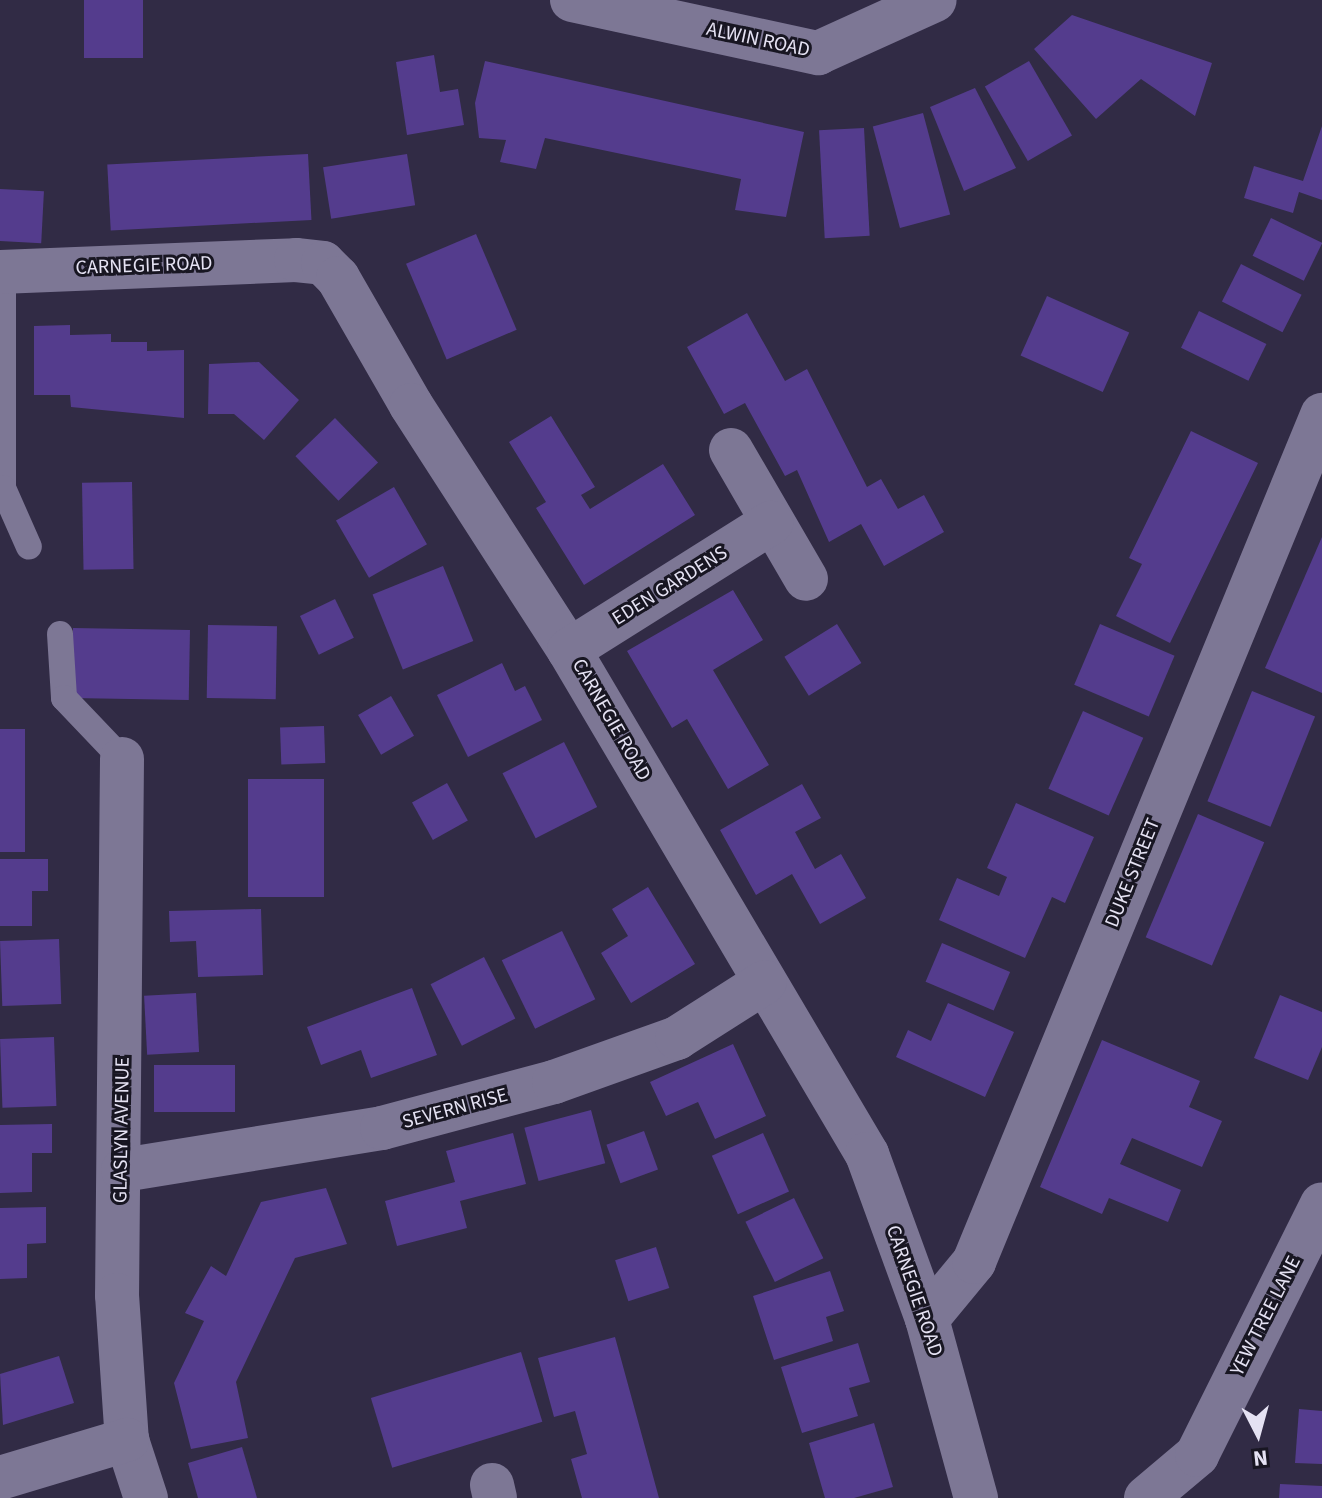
<!DOCTYPE html>
<html>
<head>
<meta charset="utf-8">
<style>
  body { margin:0 }
  #map { position:relative; width:1322px; height:1498px; overflow:hidden; background:#312b45; font-family:"Source Sans 3",sans-serif }
  div>[style] { position:absolute }
  .building>* { inset:0; background:#543c8d; transform-origin:0 0 }
  .service>* { height:26px; margin:-13px; padding:0 13px; transform-origin:13px; border-radius:13px; background:#7d7795 }
  .minor>* { height:44px; margin:-22px; padding:0 22px; transform-origin:22px; border-radius:22px; background:#7d7795 }
  span { translate:-50% -50%; white-space:nowrap; text-align:center; line-height:1.15; -webkit-text-stroke:6px #181622; paint-order:stroke }
  .street-label { font-size:20px; color:#e5e2f3 }
  .north { position:absolute; left:1218px; top:1394px; width:80px; height:80px; -webkit-text-stroke:6px #181622; paint-order:stroke; rotate:174deg; font-size:22px; font-weight:700; line-height:32px; text-align:center; color:#e5e2f3 }
  .north::after { content:''; display:block; margin:auto; width:28px; height:36px; background:#e5e2f3; clip-path:polygon(50% 0,100% 100%,50% 72%,0 100%) }
</style>
</head>
<body>
<div id="map">
  <div class="building">
    <div style="left:84px;top:0;width:59px;height:58px"></div>
    <div style="clip-path:polygon(1072px 15px,1212px 63px,1195px 116px,1141px 79px,1096px 119px,1034px 49px)"></div>
    <div style="clip-path:polygon(434px 55px,440px 92px,458px 89px,464px 125px,407px 135px,396px 62px)"></div>
    <div style="clip-path:polygon(485px 61px,804px 132px,786px 217px,735px 210px,741px 179px,545px 138px,536px 169px,500px 162px,506px 140px,479px 138px,475px 103px)"></div>
    <div style="left:1029px;top:61px;width:86px;height:51px;rotate:60deg"></div>
    <div style="clip-path:polygon(975px 88px,1016px 168px,964px 191px,930px 107px)"></div>
    <div style="left:923px;top:113px;width:105px;height:52px;rotate:75deg"></div>
    <div style="clip-path:polygon(1322px 126px,1322px 200px,1299px 192px,1293px 213px,1244px 198px,1254px 166px,1303px 181px)"></div>
    <div style="left:864px;top:128px;width:108px;height:45px;rotate:87deg"></div>
    <div style="left:308px;top:154px;width:66px;height:201px;rotate:87deg"></div>
    <div style="left:407px;top:154px;width:52px;height:85px;rotate:81deg"></div>
    <div style="left:0;top:189px;width:44px;height:52px;rotate:3deg"></div>
    <div style="left:1271px;top:218px;width:57px;height:42px;rotate:26deg"></div>
    <div style="left:476px;top:234px;width:104px;height:76px;rotate:67deg"></div>
    <div style="left:1241px;top:264px;width:68px;height:42px;rotate:27deg"></div>
    <div style="left:1047px;top:296px;width:90px;height:65px;rotate:24deg"></div>
    <div style="left:1199px;top:311px;width:75px;height:41px;rotate:26deg"></div>
    <div style="clip-path:polygon(747px 313px,785px 381px,807px 369px,867px 487px,881px 479px,898px 509px,924px 495px,944px 532px,884px 566px,861px 524px,829px 542px,797px 470px,785px 476px,745px 403px,724px 414px,687px 347px)"></div>
    <div style="clip-path:polygon(70px 325px,70px 335px,111px 334px,111px 342px,147px 342px,147px 351px,184px 350px,184px 418px,71px 407px,70px 395px,34px 395px,34px 326px)"></div>
    <div style="clip-path:polygon(259px 362px,299px 400px,264px 440px,234px 414px,208px 414px,209px 364px)"></div>
    <div style="clip-path:polygon(551px 416px,595px 487px,581px 495px,590px 509px,663px 464px,695px 515px,584px 585px,536px 508px,546px 502px,509px 442px)"></div>
    <div style="left:335px;top:418px;width:62px;height:55px;rotate:46deg"></div>
    <div style="clip-path:polygon(1191px 431px,1258px 463px,1170px 643px,1116px 616px,1142px 564px,1129px 558px)"></div>
    <div style="left:132px;top:482px;width:87px;height:50px;rotate:89deg"></div>
    <div style="left:394px;top:487px;width:66px;height:67px;rotate:60deg"></div>
    <div style="clip-path:polygon(1322px 537px,1322px 693px,1265px 668px)"></div>
    <div style="left:443px;top:566px;width:81px;height:76px;rotate:68deg"></div>
    <div style="clip-path:polygon(733px 590px,763px 640px,713px 670px,769px 765px,728px 789px,687px 719px,672px 728px,627px 651px)"></div>
    <div style="left:335px;top:599px;width:43px;height:39px;rotate:64deg"></div>
    <div style="left:837px;top:624px;width:46px;height:62px;rotate:58deg"></div>
    <div style="left:1100px;top:624px;width:81px;height:66px;rotate:23deg"></div>
    <div style="left:208px;top:625px;width:69px;height:73px;rotate:1deg"></div>
    <div style="left:73px;top:628px;width:117px;height:70px;rotate:1deg"></div>
    <div style="clip-path:polygon(502px 663px,515px 691px,525px 686px,542px 720px,468px 757px,437px 695px)"></div>
    <div style="left:1252px;top:691px;width:68px;height:119px;rotate:22deg"></div>
    <div style="left:391px;top:696px;width:46px;height:38px;rotate:60deg"></div>
    <div style="left:1083px;top:711px;width:66px;height:85px;rotate:24deg"></div>
    <div style="left:324px;top:726px;width:37px;height:44px;rotate:88deg"></div>
    <div style="left:0;top:729px;width:25px;height:123px"></div>
    <div style="left:564px;top:742px;width:73px;height:69px;rotate:63deg"></div>
    <div style="left:248px;top:779px;width:76px;height:118px"></div>
    <div style="left:447px;top:783px;width:43px;height:40px;rotate:61deg"></div>
    <div style="clip-path:polygon(802px 784px,821px 818px,795px 832px,815px 869px,841px 854px,866px 898px,820px 924px,792px 874px,756px 895px,720px 830px)"></div>
    <div style="clip-path:polygon(1016px 803px,1094px 837px,1065px 903px,1052px 897px,1025px 958px,939px 920px,957px 878px,999px 896px,1007px 877px,987px 868px)"></div>
    <div style="left:1198px;top:814px;width:72px;height:134px;rotate:23deg"></div>
    <div style="clip-path:polygon(0 859px,48px 859px,48px 891px,32px 891px,32px 926px,0 926px)"></div>
    <div style="clip-path:polygon(648px 887px,695px 964px,631px 1003px,601px 953px,628px 936px,612px 909px)"></div>
    <div style="clip-path:polygon(261px 909px,263px 975px,198px 977px,196px 941px,170px 942px,169px 911px)"></div>
    <div style="left:562px;top:931px;width:76px;height:67px;rotate:64deg"></div>
    <div style="left:59px;top:939px;width:65px;height:59px;rotate:88deg"></div>
    <div style="left:942px;top:943px;width:74px;height:42px;rotate:23deg"></div>
    <div style="left:484px;top:957px;width:69px;height:60px;rotate:63deg"></div>
    <div style="clip-path:polygon(412px 988px,437px 1055px,371px 1078px,361px 1050px,321px 1065px,307px 1027px)"></div>
    <div style="left:196px;top:993px;width:59px;height:52px;rotate:87deg"></div>
    <div style="clip-path:polygon(1280px 995px,1322px 1012px,1322px 1047px,1308px 1080px,1254px 1058px)"></div>
    <div style="clip-path:polygon(948px 1003px,1014px 1032px,985px 1097px,896px 1057px,908px 1030px,931px 1041px)"></div>
    <div style="left:54px;top:1037px;width:69px;height:54px;rotate:88deg"></div>
    <div style="clip-path:polygon(1102px 1040px,1200px 1081px,1189px 1107px,1222px 1121px,1202px 1167px,1132px 1138px,1120px 1164px,1181px 1190px,1168px 1222px,1109px 1198px,1102px 1214px,1040px 1187px)"></div>
    <div style="clip-path:polygon(733px 1044px,766px 1116px,715px 1139px,698px 1102px,666px 1116px,650px 1082px)"></div>
    <div style="left:154px;top:1065px;width:81px;height:47px"></div>
    <div style="left:591px;top:1110px;width:55px;height:69px;rotate:75deg"></div>
    <div style="clip-path:polygon(52px 1124px,52px 1153px,32px 1153px,32px 1192px,0 1193px,0 1125px)"></div>
    <div style="left:644px;top:1131px;width:41px;height:40px;rotate:70deg"></div>
    <div style="clip-path:polygon(513px 1133px,526px 1184px,460px 1201px,467px 1228px,397px 1246px,385px 1201px,455px 1182px,446px 1151px)"></div>
    <div style="left:763px;top:1133px;width:64px;height:56px;rotate:66deg"></div>
    <div style="clip-path:polygon(326px 1188px,347px 1244px,295px 1258px,236px 1382px,248px 1438px,191px 1449px,174px 1383px,204px 1321px,185px 1313px,211px 1266px,226px 1276px,261px 1202px)"></div>
    <div style="left:794px;top:1198px;width:67px;height:54px;rotate:64deg"></div>
    <div style="clip-path:polygon(46px 1207px,46px 1243px,27px 1244px,27px 1278px,0 1279px,0 1208px)"></div>
    <div style="left:656px;top:1247px;width:43px;height:43px;rotate:72deg"></div>
    <div style="clip-path:polygon(830px 1271px,844px 1311px,826px 1317px,833px 1341px,774px 1360px,753px 1296px)"></div>
    <div style="clip-path:polygon(615px 1337px,659px 1498px,582px 1498px,571px 1459px,587px 1454px,575px 1411px,554px 1417px,538px 1358px)"></div>
    <div style="clip-path:polygon(858px 1343px,870px 1382px,849px 1388px,858px 1416px,802px 1433px,781px 1367px)"></div>
    <div style="left:521px;top:1352px;width:73px;height:157px;rotate:73deg"></div>
    <div style="clip-path:polygon(59px 1356px,74px 1403px,3px 1425px,0 1374px)"></div>
    <div style="clip-path:polygon(1299px 1409px,1322px 1411px,1322px 1464px,1295px 1463px)"></div>
    <div style="clip-path:polygon(874px 1423px,893px 1487px,854px 1498px,825px 1498px,809px 1443px)"></div>
    <div style="clip-path:polygon(242px 1447px,257px 1498px,198px 1498px,188px 1463px)"></div>
    <div style="clip-path:polygon(1280px 1484px,1322px 1486px,1322px 1498px,1279px 1498px)"></div>
  </div>
  <div class="service">
    <div style="left:3px;top:272px;width:216px;rotate:90deg"></div>
    <div style="left:3px;top:488px;width:64px;rotate:66.2deg"></div>
    <div style="left:60px;top:634px;width:64px;rotate:86.4deg"></div>
    <div style="left:64px;top:698px;width:84px;rotate:46.4deg"></div>
  </div>
  <div class="minor">
    <div style="left:572px;top:0;width:252px;rotate:12.2deg"></div>
    <div style="left:818px;top:53px;width:128px;rotate:-24.4deg"></div>
    <div style="left:0;top:272px;width:296px;rotate:-2.3deg"></div>
    <div style="left:296px;top:260px;width:27px;rotate:6deg"></div>
    <div style="left:323px;top:263px;width:21px;rotate:45deg"></div>
    <div style="left:338px;top:278px;width:146px;rotate:60.1deg"></div>
    <div style="left:411px;top:405px;width:292px;rotate:57.2deg"></div>
    <div style="left:569px;top:650px;width:586px;rotate:59.41deg"></div>
    <div style="left:867px;top:1154px;width:176px;rotate:70deg"></div>
    <div style="left:927px;top:1319px;width:186px;rotate:74.7deg"></div>
    <div style="left:731px;top:450px;width:149px;rotate:59.8deg"></div>
    <div style="left:569px;top:650px;width:239px;rotate:-32.2deg"></div>
    <div style="left:122px;top:759px;width:536px;rotate:90.53deg"></div>
    <div style="left:117px;top:1295px;width:145px;rotate:86.1deg"></div>
    <div style="left:127px;top:1440px;width:61px;rotate:71.9deg"></div>
    <div style="left:123px;top:1170px;width:262px;rotate:-9.2deg"></div>
    <div style="left:382px;top:1128px;width:178px;rotate:-15deg"></div>
    <div style="left:554px;top:1082px;width:131px;rotate:-19.7deg"></div>
    <div style="left:677px;top:1038px;width:104px;rotate:-32.5deg"></div>
    <div style="left:927px;top:1319px;width:74px;rotate:-50.5deg"></div>
    <div style="left:974px;top:1262px;width:916px;rotate:-67.66deg"></div>
    <div style="left:0;top:1478px;width:133px;rotate:-16.7deg"></div>
    <div style="left:492px;top:1485px;width:13px;rotate:77deg"></div>
    <div style="left:1146px;top:1498px;width:67px;rotate:-40.1deg"></div>
    <div style="left:1197px;top:1455px;width:280px;rotate:-63.5deg"></div>
  </div>
  <div class="street-label">
    <span style="left:758px;top:40px;rotate:12deg">ALWIN ROAD</span>
    <span style="left:144px;top:266px;rotate:-2deg">CARNEGIE ROAD</span>
    <span style="left:670px;top:586px;rotate:-32deg">EDEN GARDENS</span>
    <span style="left:611px;top:720px;rotate:60deg">CARNEGIE ROAD</span>
    <span style="left:1133px;top:873px;rotate:-68deg">DUKE STREET</span>
    <span style="left:455px;top:1109px;rotate:-15deg">SEVERN RISE</span>
    <span style="left:122px;top:1130px;rotate:-89deg">GLASLYN AVENUE</span>
    <span style="left:914px;top:1291px;rotate:71deg">CARNEGIE ROAD</span>
    <span style="left:1266px;top:1316px;rotate:-63deg">YEW TREE LANE</span>
  </div>
  <div class="north">N</div>
</div>
</body>
</html>
